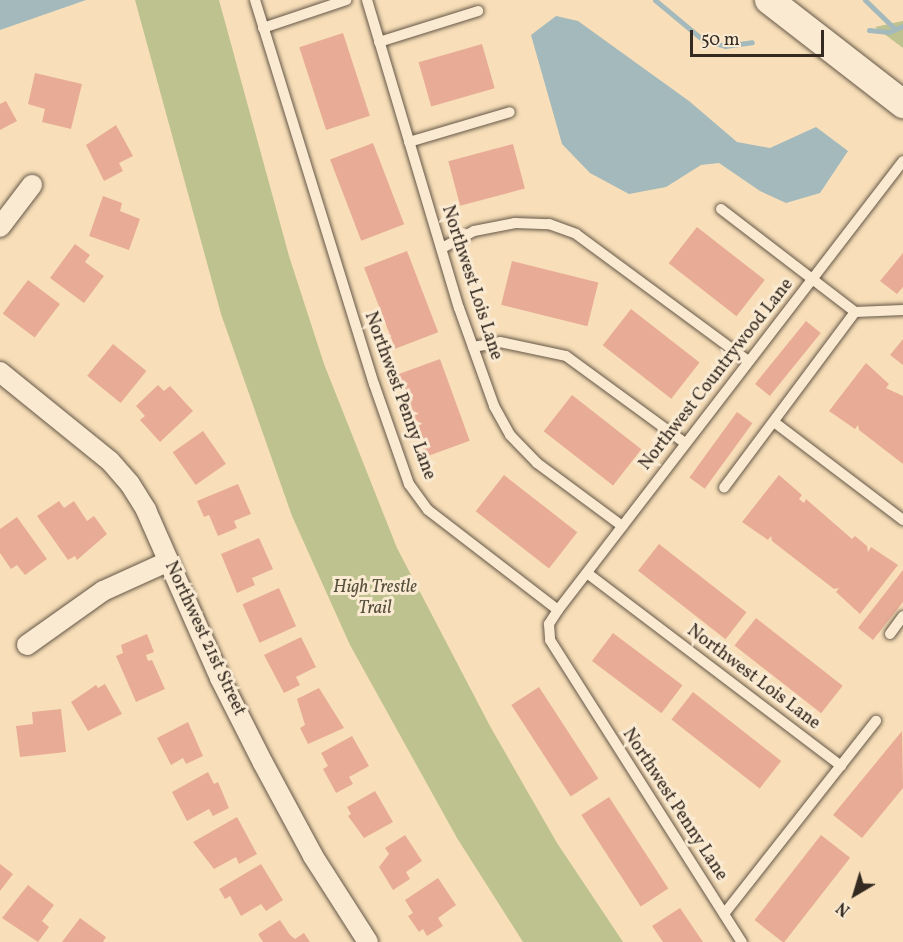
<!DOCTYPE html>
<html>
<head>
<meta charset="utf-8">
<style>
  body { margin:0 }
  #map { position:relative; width:903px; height:942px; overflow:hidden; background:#f8dfb9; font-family:Vollkorn,serif }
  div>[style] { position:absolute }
  .green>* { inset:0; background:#bdc28f }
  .water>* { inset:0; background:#a3b9bb }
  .stream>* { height:5px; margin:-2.5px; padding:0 2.5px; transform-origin:2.5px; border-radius:2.5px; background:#a3b9bb }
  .building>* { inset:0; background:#e8ac96; transform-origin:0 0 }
  .roads { filter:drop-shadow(0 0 2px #655747) drop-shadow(0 0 2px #655747) }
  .service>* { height:10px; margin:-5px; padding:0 5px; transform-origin:5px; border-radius:5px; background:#faead2 }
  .minor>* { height:20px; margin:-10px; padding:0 10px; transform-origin:10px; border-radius:10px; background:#faead2 }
  .secondary>* { height:28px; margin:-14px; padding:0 14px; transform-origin:14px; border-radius:14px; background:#faead2 }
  span { translate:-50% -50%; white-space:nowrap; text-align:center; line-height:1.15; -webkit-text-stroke:6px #faead2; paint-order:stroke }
  .street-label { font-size:18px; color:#342a21 }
  .park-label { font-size:18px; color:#56503c; font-style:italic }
  .north { position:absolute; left:825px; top:864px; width:60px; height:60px; -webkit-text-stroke:4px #faead2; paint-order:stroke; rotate:218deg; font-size:16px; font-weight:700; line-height:24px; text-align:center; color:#342a21 }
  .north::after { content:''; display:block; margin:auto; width:21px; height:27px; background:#342a21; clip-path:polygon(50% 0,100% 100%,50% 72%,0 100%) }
  .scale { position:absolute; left:690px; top:30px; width:134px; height:27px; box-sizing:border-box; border:3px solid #342a21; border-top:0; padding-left:8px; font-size:18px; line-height:21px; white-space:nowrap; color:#342a21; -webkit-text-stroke:4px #faead2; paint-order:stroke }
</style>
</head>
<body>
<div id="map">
  <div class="green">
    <div style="clip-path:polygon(135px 0,219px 0,289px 256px,324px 364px,397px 548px,491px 728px,557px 843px,623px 942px,523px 942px,457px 838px,350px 645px,292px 516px,221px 314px)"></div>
    <div style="clip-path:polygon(903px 21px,903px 48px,875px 27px)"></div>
  </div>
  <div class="water">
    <div style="clip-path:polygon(0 0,86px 0,0 30px)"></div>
    <div style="clip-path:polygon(556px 16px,578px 21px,689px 101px,737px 142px,770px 148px,816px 127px,848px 151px,820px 193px,786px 203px,760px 191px,719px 163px,701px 165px,666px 187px,629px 194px,590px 173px,562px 144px,531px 35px)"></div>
  </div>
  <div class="stream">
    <div style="left:655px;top:0;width:62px;rotate:39.8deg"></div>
    <div style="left:703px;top:40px;width:23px;rotate:15deg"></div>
    <div style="left:725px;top:46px;width:27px;rotate:-8deg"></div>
    <div style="left:865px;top:0;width:42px;rotate:44deg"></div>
    <div style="left:869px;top:30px;width:20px;rotate:6deg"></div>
    <div style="left:889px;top:32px;width:15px;rotate:-23deg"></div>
  </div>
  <div class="building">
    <div style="left:343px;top:33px;width:87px;height:46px;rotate:72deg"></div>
    <div style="left:482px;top:44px;width:46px;height:66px;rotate:74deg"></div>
    <div style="clip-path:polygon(35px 73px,82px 84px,71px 129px,42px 122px,45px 109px,28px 104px)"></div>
    <div style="clip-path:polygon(6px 101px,17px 121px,0 130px,0 104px)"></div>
    <div style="clip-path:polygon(116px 125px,133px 156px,119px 163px,123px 171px,104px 181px,86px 145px)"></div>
    <div style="left:373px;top:143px;width:87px;height:46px;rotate:69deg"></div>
    <div style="left:513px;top:144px;width:46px;height:67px;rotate:75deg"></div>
    <div style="clip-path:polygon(103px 196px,122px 203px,120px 211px,140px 219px,129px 250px,89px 236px)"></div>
    <div style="left:697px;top:227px;width:86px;height:46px;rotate:38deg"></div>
    <div style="clip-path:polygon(75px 244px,90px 255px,85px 262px,104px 276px,84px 303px,50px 278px)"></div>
    <div style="left:407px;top:251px;width:87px;height:46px;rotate:69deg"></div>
    <div style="clip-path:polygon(903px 253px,903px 287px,897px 294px,880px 281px)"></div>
    <div style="left:512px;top:261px;width:89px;height:45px;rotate:14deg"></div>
    <div style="left:28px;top:280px;width:40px;height:42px;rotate:37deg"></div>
    <div style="left:631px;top:309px;width:87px;height:46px;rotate:38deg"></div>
    <div style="left:806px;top:321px;width:19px;height:81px;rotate:39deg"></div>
    <div style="clip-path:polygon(903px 339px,903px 365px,890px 355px)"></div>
    <div style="left:113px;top:344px;width:43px;height:41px;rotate:39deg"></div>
    <div style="left:440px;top:359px;width:87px;height:46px;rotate:70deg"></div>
    <div style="clip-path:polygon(866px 363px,889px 384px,886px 388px,903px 396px,903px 464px,859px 430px,858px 425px,855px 429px,829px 411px)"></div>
    <div style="clip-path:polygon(158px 385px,164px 391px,170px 386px,193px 411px,160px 442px,140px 420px,145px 416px,136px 406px)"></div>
    <div style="left:572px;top:395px;width:88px;height:46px;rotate:38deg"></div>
    <div style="left:737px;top:412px;width:19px;height:81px;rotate:36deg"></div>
    <div style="left:203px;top:431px;width:40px;height:37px;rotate:55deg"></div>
    <div style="left:504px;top:475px;width:93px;height:46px;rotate:38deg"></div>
    <div style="clip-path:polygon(779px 475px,802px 495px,799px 499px,804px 503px,806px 499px,852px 539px,855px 536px,867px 546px,868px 552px,871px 547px,898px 565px,860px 614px,836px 592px,839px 588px,834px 589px,772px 541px,771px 536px,768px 540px,742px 522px)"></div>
    <div style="clip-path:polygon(238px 484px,251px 514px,234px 521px,237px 528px,218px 536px,209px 515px,204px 517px,197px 501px)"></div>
    <div style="clip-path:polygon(59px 501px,64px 508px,74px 501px,87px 521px,94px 516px,107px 534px,77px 560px,75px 556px,68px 560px,37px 516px)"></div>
    <div style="clip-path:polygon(17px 517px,47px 559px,25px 575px,17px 565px,11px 569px,0 553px,0 529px)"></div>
    <div style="clip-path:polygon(259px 538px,273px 569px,252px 578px,255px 585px,237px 593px,221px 554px)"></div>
    <div style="left:659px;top:544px;width:111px;height:34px;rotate:38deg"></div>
    <div style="clip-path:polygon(903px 570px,903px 602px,873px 640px,858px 628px)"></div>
    <div style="left:279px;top:588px;width:42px;height:40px;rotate:66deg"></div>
    <div style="left:756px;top:618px;width:110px;height:35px;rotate:38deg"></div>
    <div style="left:613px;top:633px;width:87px;height:35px;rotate:37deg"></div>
    <div style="clip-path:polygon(147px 634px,154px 652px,146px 655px,148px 661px,152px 660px,165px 689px,136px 702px,116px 656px,123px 653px,121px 645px)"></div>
    <div style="clip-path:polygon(301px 637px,316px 667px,296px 677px,300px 685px,284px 693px,264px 655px)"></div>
    <div style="clip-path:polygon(105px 684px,122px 714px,88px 731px,71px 702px,96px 685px,98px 688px)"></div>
    <div style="left:539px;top:687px;width:109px;height:33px;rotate:57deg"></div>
    <div style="clip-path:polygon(319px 688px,344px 728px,308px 744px,300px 728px,305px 725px,297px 699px)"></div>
    <div style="left:693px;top:692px;width:112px;height:35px;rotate:38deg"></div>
    <div style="clip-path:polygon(61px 709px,66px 752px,20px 757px,16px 726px,33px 724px,32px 712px)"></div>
    <div style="clip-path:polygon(188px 722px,203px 756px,186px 764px,183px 758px,171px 765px,157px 738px)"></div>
    <div style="clip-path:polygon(902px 731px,903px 788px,862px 838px,833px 815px)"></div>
    <div style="clip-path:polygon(352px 736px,369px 766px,349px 777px,353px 784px,336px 793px,323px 769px,328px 766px,321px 753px)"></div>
    <div style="clip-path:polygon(208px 772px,214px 784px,218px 782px,229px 808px,213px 816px,209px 809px,187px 821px,172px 792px)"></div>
    <div style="clip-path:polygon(375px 791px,393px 822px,364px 838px,348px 816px,351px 814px,347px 807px)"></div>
    <div style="left:609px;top:797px;width:109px;height:33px;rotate:57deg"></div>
    <div style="clip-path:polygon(237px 817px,257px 854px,239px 864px,236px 857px,214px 869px,193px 842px)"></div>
    <div style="clip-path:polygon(405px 835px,422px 861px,406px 872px,410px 879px,393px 890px,379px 867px,389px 854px,385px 848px)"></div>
    <div style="left:821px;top:835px;width:37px;height:108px;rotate:38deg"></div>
    <div style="clip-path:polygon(0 864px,13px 874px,0 891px)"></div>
    <div style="clip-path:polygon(261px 864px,283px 900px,266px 911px,261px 904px,241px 916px,230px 896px,225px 899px,219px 889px)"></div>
    <div style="clip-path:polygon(438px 878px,456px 905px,438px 918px,443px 926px,427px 936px,423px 929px,419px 932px,408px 916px,413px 913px,405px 900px)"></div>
    <div style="clip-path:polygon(28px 885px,54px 905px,42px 921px,49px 927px,38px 942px,2px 918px)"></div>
    <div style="clip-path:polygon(680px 908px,703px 942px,663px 942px,652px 926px)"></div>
    <div style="clip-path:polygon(80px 918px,106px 937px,103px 942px,62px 942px)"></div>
    <div style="clip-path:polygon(280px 920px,290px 935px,295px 939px,304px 933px,310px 942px,263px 942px,258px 934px)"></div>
  </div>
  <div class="roads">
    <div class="service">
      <div style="left:255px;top:0;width:402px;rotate:72.8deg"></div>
      <div style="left:374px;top:384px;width:106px;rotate:70.7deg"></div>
      <div style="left:409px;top:484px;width:32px;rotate:54deg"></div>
      <div style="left:428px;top:510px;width:164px;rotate:37.6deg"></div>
      <div style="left:558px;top:610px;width:17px;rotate:123deg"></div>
      <div style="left:549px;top:624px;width:16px;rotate:86deg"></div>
      <div style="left:550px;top:640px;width:358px;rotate:57.6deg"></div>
      <div style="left:367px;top:0;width:321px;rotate:73.4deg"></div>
      <div style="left:459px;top:308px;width:104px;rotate:70.3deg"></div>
      <div style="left:494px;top:406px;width:33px;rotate:61deg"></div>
      <div style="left:510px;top:435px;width:39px;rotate:46deg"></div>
      <div style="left:537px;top:463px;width:106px;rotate:36.5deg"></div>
      <div style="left:263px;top:28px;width:88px;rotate:-18.6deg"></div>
      <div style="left:379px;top:42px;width:104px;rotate:-17.4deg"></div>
      <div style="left:409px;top:142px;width:105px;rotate:-16.5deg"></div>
      <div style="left:721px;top:209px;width:169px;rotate:37.5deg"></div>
      <div style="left:855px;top:312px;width:219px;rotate:126.7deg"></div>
      <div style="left:442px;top:248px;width:36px;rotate:-28deg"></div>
      <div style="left:474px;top:231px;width:42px;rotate:-11deg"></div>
      <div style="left:515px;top:223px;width:34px;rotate:2deg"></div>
      <div style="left:549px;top:224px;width:29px;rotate:20deg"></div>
      <div style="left:576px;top:234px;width:214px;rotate:36.4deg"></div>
      <div style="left:855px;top:312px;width:48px;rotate:-2.4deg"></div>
      <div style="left:473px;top:347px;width:27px;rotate:-10deg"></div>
      <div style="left:500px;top:342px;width:67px;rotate:12deg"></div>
      <div style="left:566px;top:356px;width:147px;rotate:36.2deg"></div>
      <div style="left:774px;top:422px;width:162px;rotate:37.2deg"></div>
      <div style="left:587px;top:573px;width:319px;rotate:37.2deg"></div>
      <div style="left:558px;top:610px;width:566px;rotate:-52.46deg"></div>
      <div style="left:890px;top:634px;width:22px;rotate:-54deg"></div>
      <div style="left:724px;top:914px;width:246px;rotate:-51.8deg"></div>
    </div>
    <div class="minor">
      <div style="left:0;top:227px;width:53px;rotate:-52.7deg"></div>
      <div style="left:0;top:372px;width:141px;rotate:39deg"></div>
      <div style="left:110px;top:461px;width:30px;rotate:49deg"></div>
      <div style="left:130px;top:484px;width:31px;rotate:58deg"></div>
      <div style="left:146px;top:510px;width:184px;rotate:66.2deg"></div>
      <div style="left:220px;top:678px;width:95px;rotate:63.2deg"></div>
      <div style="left:263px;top:763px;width:106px;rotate:61.7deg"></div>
      <div style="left:313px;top:856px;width:102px;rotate:57.4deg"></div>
      <div style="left:27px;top:645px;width:93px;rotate:-35.4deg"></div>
      <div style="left:103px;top:591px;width:72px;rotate:-24.4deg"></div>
    </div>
    <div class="secondary">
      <div style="left:769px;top:0;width:170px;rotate:37.8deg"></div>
    </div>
  </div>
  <div class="street-label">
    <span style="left:471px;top:283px;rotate:72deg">Northwest Lois Lane</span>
    <span style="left:717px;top:375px;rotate:-52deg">Northwest Countrywood Lane</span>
    <span style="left:399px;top:396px;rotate:70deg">Northwest Penny Lane</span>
    <span style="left:204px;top:639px;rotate:65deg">Northwest 21st Street</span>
    <span style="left:753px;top:678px;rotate:37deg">Northwest Lois Lane</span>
    <span style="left:674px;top:805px;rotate:57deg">Northwest Penny Lane</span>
  </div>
  <div class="park-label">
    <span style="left:375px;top:599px">High Trestle<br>Trail</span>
  </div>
  <div class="north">N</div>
  <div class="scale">50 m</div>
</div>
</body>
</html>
